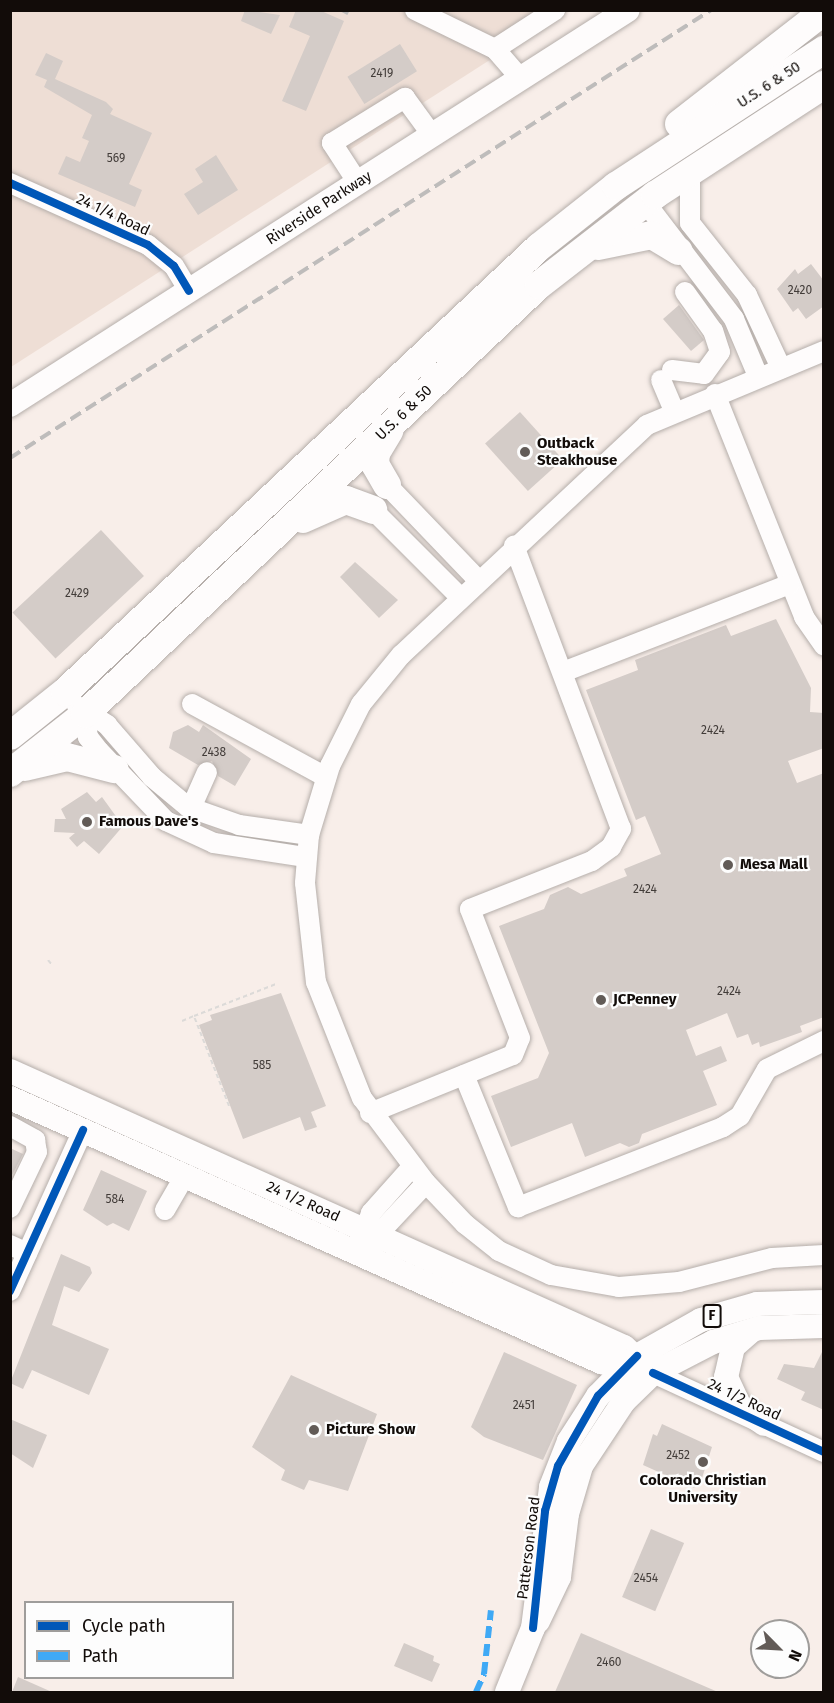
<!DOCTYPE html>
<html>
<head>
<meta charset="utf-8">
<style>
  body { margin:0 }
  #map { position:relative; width:834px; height:1703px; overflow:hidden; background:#f8eee9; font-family:"Fira Sans",sans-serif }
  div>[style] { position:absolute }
  .industrial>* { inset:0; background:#eeded5 }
  .building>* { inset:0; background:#d4ccc8; transform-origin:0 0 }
  .path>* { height:2px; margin-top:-1px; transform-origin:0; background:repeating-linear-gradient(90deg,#dcdad8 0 4.5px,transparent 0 7.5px) }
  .roads { filter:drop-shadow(0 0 2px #b5aeaa) drop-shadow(0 0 2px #b5aeaa) }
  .minor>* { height:20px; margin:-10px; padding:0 10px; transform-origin:10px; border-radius:10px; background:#fefcfc }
  .major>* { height:24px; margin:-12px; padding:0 12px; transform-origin:12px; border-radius:12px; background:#fefcfc }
  .highway>* { height:28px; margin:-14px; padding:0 14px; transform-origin:14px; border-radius:14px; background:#fefcfc }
  .rail>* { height:4px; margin-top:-2px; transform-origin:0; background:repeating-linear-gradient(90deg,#bebcbb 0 12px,transparent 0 18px) }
  .quiet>* { height:6px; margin-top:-3px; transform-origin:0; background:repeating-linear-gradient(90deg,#3fa9f5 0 12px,transparent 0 18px) }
  .cycleway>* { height:8px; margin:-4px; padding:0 4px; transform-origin:4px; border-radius:4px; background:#0057b8 }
  .dots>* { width:16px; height:16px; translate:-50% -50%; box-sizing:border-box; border:3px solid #fdfdfd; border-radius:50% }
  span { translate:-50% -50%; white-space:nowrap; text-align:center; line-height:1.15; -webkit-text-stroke:4.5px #fdfdfd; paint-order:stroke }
  .number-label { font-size:12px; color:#423c39 }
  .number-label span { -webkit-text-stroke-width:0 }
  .shield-label span { padding:2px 4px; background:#fdfdfd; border:2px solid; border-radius:4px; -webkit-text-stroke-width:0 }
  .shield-label { font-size:14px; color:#120c09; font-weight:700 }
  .street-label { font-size:15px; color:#120c09 }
  .poi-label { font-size:15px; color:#120c09; font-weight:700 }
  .left { translate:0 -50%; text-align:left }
  .frame { position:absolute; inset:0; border:12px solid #120c09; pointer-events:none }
  .legend { position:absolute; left:24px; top:1601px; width:210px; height:78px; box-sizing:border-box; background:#fdfdfd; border:2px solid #9f9d9b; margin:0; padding:8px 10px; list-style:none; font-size:18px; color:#120c09 }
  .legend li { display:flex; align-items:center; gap:12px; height:30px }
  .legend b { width:30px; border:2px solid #9f9d9b }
  .north { position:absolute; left:750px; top:1619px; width:60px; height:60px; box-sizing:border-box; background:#fdfdfd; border:2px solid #9f9d9b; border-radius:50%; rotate:114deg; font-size:16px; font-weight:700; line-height:24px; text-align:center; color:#120c09 }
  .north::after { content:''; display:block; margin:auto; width:21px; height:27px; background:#625b57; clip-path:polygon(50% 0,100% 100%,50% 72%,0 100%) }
</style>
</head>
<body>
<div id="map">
  <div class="industrial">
    <div style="clip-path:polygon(11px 11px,566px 11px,11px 367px)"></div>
  </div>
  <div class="building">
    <div style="clip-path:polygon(245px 10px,280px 15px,271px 34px,241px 21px)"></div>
    <div style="clip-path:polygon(296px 10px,319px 10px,344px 21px,306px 111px,282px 101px,310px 36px,289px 27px)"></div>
    <div style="left:400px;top:44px;width:32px;height:62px;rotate:58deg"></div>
    <div style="clip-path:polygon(46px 53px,63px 61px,55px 79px,106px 102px,113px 109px,110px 114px,152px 133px,129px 184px,142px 190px,135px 207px,58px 174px,66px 156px,80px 162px,89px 141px,82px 138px,92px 115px,44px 87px,47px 80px,35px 75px)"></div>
    <div style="clip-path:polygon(216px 155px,238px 190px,198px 215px,184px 194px,203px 182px,195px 169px)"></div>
    <div style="clip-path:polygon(811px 264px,824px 281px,824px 306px,806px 319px,798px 308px,793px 312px,777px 289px,795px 269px,798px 274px)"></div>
    <div style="clip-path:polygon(679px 305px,704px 340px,691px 351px,663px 319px)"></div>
    <div style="left:520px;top:412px;width:64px;height:47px;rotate:48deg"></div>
    <div style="left:101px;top:530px;width:63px;height:121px;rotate:47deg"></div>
    <div style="clip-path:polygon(355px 562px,398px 600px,379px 618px,340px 577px)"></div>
    <div style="clip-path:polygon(776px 619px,811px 688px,810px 712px,824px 713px,824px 748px,788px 761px,797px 783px,824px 773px,824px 1017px,800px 1026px,802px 1032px,760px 1047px,759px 1042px,752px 1045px,748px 1034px,737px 1038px,727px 1013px,686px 1030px,696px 1056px,721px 1046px,727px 1061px,703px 1071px,717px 1105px,642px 1134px,639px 1143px,629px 1147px,620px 1143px,585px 1157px,572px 1123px,511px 1147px,491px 1096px,538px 1078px,549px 1053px,499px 926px,544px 909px,550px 895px,568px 887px,581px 894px,627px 876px,624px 869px,661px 854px,645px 816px,636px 820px,586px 690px,638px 670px,635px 660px,726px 625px,731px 636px)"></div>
    <div style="clip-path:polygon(188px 725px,199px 732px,203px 725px,251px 759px,235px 786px,218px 776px,212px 761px,198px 765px,169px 748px,173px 732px)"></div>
    <div style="clip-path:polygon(87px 792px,96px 802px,102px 797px,123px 826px,99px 854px,84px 841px,77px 847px,69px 838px,75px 833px,54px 832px,55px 819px,66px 819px,61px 809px)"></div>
    <div style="clip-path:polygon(281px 993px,326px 1106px,311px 1112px,317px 1127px,305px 1131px,300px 1117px,243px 1139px,199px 1025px,212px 1020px,210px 1015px)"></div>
    <div style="clip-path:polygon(10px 1148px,23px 1154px,10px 1179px)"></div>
    <div style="clip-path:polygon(101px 1170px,147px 1191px,129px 1231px,113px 1223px,107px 1226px,83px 1210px)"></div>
    <div style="clip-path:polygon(61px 1254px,90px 1267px,92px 1273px,79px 1292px,64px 1286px,52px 1325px,109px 1349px,89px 1395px,32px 1370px,23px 1389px,10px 1383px)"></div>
    <div style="clip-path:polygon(824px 1348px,824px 1410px,801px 1400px,805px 1392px,777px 1379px,784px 1364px,814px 1368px)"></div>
    <div style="clip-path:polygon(504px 1352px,577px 1385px,543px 1460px,484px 1437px,471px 1427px)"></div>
    <div style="clip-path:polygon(291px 1375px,377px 1414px,348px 1491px,309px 1480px,304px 1490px,281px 1480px,285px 1470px,252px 1447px)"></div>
    <div style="clip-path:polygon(10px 1419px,47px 1435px,33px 1468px,10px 1453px)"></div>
    <div style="clip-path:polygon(662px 1424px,712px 1447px,702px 1478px,699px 1476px,694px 1488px,643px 1465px,653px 1434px,657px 1436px)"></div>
    <div style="left:651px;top:1529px;width:36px;height:74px;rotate:23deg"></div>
    <div style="clip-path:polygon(581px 1633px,718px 1692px,555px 1692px)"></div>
    <div style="clip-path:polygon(404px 1643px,434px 1656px,433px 1661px,440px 1664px,432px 1682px,394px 1666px)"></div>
    <div style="clip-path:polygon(18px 1677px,52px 1692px,12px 1692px)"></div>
  </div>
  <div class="path">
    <div style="left:48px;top:960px;width:6px;rotate:51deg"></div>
    <div style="left:182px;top:1021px;width:13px;rotate:-23deg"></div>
    <div style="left:229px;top:1106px;width:97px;rotate:-111.3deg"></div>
    <div style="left:194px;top:1016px;width:88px;rotate:-21.3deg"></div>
  </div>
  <div class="roads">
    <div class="minor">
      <div style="left:415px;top:10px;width:89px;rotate:26deg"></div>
      <div style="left:495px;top:49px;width:40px;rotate:49deg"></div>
      <div style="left:495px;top:49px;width:72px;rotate:-33deg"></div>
      <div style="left:690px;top:171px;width:52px;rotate:90deg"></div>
      <div style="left:690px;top:223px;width:92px;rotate:51.6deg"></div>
      <div style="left:747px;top:295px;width:81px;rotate:65deg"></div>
      <div style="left:10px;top:183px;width:151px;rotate:24.2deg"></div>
      <div style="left:148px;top:245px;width:33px;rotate:39deg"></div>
      <div style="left:174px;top:266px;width:29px;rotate:59deg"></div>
      <div style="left:358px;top:183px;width:48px;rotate:-123deg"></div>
      <div style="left:332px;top:143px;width:86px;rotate:-31.7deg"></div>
      <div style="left:405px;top:98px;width:46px;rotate:53.9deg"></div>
      <div style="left:645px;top:202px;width:147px;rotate:52.7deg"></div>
      <div style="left:734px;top:319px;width:62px;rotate:67.2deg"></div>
      <div style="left:824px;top:351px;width:192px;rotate:157.3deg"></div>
      <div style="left:647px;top:425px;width:337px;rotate:136.9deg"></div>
      <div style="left:401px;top:655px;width:63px;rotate:129.2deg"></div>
      <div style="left:361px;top:704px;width:69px;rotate:116.6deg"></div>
      <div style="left:330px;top:766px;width:72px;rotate:106.9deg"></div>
      <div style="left:309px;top:835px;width:48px;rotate:94.8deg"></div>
      <div style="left:305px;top:883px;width:100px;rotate:83.7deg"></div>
      <div style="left:316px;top:982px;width:125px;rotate:68.4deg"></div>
      <div style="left:362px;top:1098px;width:106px;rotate:53deg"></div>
      <div style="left:426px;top:1183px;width:57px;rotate:46.4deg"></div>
      <div style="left:465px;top:1224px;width:43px;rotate:38.5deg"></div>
      <div style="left:499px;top:1251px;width:57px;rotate:24.8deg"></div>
      <div style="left:551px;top:1275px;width:69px;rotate:10deg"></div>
      <div style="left:619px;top:1287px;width:60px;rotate:-4.8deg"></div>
      <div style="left:679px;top:1282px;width:96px;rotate:-14.5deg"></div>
      <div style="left:772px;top:1258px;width:52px;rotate:-3.3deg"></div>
      <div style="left:672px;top:370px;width:32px;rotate:7deg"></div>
      <div style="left:704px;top:374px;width:27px;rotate:-54deg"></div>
      <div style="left:720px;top:352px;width:22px;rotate:-108deg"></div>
      <div style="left:713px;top:331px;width:48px;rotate:-125.7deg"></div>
      <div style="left:661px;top:380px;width:34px;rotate:67deg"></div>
      <div style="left:715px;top:394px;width:240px;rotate:68.2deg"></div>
      <div style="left:804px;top:617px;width:35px;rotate:55deg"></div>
      <div style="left:387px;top:485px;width:132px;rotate:46.2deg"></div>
      <div style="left:373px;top:510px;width:123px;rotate:45deg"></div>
      <div style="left:563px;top:672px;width:243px;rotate:-21.2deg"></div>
      <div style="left:192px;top:704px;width:153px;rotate:28.6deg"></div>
      <div style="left:77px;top:706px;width:36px;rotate:32deg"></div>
      <div style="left:107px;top:725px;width:69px;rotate:49.1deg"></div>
      <div style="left:152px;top:777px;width:47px;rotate:39.8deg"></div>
      <div style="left:188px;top:807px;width:54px;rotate:19.4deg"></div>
      <div style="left:239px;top:825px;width:71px;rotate:8.1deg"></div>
      <div style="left:85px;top:714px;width:23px;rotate:83deg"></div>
      <div style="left:88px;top:737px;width:18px;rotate:52deg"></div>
      <div style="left:99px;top:751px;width:97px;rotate:46.3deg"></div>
      <div style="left:166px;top:821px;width:53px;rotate:24.6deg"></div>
      <div style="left:214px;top:843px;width:93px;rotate:8.7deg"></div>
      <div style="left:191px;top:808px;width:39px;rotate:-66deg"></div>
      <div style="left:464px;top:1075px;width:143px;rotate:67.8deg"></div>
      <div style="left:518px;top:1207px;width:220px;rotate:-21.3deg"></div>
      <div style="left:723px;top:1127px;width:20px;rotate:-33deg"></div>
      <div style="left:740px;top:1116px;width:54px;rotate:-60.1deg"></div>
      <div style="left:767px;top:1069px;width:64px;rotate:-26.2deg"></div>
      <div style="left:370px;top:1113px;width:154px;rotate:-22.1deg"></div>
      <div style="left:513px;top:1055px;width:18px;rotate:-68deg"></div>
      <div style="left:520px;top:1038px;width:138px;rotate:-111.2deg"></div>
      <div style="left:470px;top:909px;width:131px;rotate:-21.5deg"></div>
      <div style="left:592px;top:861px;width:24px;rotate:-36deg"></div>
      <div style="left:611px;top:847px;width:21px;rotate:-61deg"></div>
      <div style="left:621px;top:829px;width:303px;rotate:-110.7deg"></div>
      <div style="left:10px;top:1126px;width:29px;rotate:29deg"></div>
      <div style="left:35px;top:1140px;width:12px;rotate:81deg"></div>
      <div style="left:37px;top:1152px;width:62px;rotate:115.7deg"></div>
      <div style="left:165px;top:1210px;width:39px;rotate:-60deg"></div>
      <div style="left:361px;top:1242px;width:31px;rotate:-71deg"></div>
      <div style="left:371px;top:1213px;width:62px;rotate:-48.3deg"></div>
      <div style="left:369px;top:1244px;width:83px;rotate:-46.9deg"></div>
      <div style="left:10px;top:1245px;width:19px;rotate:25deg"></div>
      <div style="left:10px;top:1291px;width:177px;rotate:-65.6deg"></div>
      <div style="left:653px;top:1373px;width:188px;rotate:24.8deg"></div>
    </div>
    <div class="major">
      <div style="left:10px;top:405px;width:733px;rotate:-32.59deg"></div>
      <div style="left:10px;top:1071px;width:673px;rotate:24.2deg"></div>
      <div style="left:624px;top:1347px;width:39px;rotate:42deg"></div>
      <div style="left:10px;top:1098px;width:647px;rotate:24.07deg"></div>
      <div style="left:601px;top:1362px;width:53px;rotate:11.9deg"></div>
      <div style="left:750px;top:1332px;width:23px;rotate:139deg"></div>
      <div style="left:733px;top:1347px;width:31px;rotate:103deg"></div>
      <div style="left:726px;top:1377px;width:33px;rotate:65deg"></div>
      <div style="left:740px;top:1407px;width:29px;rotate:35deg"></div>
      <div style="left:538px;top:1621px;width:49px;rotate:-64.5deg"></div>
      <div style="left:559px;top:1577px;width:64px;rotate:-82.8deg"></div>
      <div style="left:567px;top:1514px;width:50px;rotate:-73.7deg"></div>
      <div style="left:581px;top:1466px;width:78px;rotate:-56.5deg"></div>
      <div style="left:624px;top:1401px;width:40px;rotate:-44deg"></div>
      <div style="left:653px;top:1373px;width:68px;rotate:-27.3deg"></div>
      <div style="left:713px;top:1342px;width:48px;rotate:-16.9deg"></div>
      <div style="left:759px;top:1328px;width:65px;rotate:-1.8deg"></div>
      <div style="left:507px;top:1692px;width:69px;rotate:-67.9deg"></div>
      <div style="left:533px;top:1628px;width:142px;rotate:-82.7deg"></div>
      <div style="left:551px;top:1487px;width:49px;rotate:-68.6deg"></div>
      <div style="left:569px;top:1441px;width:54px;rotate:-57.2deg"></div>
      <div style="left:598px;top:1396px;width:56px;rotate:-45.7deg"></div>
      <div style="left:637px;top:1356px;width:73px;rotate:-29.4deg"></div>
      <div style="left:701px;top:1320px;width:58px;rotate:-15.9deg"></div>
      <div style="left:757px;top:1304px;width:67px;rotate:-1.7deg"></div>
    </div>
    <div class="highway">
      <div style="left:679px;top:124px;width:184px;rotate:-37.9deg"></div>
      <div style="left:598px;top:246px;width:55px;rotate:-11.5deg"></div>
      <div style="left:652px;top:235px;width:31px;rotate:31deg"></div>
      <div style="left:387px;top:485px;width:24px;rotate:-120deg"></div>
      <div style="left:375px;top:464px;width:11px;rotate:-85deg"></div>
      <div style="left:376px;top:453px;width:26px;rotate:-59deg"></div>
      <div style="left:303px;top:519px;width:47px;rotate:-23.8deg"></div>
      <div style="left:346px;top:500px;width:29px;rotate:20deg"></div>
      <div style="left:10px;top:736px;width:70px;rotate:-38.7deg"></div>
      <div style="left:65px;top:692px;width:650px;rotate:-43.19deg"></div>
      <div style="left:539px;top:247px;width:98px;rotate:-38.4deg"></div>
      <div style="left:616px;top:186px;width:249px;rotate:-33.2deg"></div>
      <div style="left:25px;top:767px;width:43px;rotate:-13.4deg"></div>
      <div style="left:67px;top:757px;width:49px;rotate:14.3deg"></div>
      <div style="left:10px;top:773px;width:95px;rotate:-38.2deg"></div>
      <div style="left:85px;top:714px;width:625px;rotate:-43.38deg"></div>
      <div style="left:539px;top:285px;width:147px;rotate:-37.8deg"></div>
      <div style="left:655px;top:195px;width:202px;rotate:-33.1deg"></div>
    </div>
  </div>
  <div class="rail">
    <div style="left:342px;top:10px;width:7px;rotate:27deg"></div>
    <div style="left:10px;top:458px;width:832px;rotate:-32.58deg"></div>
  </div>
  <div class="quiet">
    <div style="left:476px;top:1692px;width:20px;rotate:-66deg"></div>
    <div style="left:484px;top:1674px;width:64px;rotate:-83.8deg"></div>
  </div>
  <div class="cycleway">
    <div style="left:10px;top:183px;width:151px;rotate:24.2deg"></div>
    <div style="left:148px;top:245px;width:33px;rotate:39deg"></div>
    <div style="left:174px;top:266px;width:29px;rotate:59deg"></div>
    <div style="left:10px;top:1291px;width:177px;rotate:-65.6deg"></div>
    <div style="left:653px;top:1373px;width:188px;rotate:24.8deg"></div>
    <div style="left:533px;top:1628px;width:118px;rotate:-84.1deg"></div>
    <div style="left:545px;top:1511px;width:47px;rotate:-73.9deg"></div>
    <div style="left:558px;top:1466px;width:81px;rotate:-60.3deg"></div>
    <div style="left:598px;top:1396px;width:56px;rotate:-45.7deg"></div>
  </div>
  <div class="dots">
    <div style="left:525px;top:452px;background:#625b57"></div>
    <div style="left:87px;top:822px;background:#625b57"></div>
    <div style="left:728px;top:865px;background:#625b57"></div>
    <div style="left:601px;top:1000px;background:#625b57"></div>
    <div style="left:314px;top:1430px;background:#625b57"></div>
    <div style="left:703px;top:1462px;background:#625b57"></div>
  </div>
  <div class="number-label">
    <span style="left:382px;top:74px">2419</span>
    <span style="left:116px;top:159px">569</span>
    <span style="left:800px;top:291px">2420</span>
    <span style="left:77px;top:594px">2429</span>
    <span style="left:713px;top:731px">2424</span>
    <span style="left:214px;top:753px">2438</span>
    <span style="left:645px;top:890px">2424</span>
    <span style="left:729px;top:992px">2424</span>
    <span style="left:262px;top:1066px">585</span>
    <span style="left:115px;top:1200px">584</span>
    <span style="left:524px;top:1406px">2451</span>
    <span style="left:678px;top:1456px">2452</span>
    <span style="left:646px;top:1579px">2454</span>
    <span style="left:609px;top:1663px">2460</span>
  </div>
  <div class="shield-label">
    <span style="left:712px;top:1316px">F</span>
  </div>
  <div class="street-label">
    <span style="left:769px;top:85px;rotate:-33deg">U.S. 6 &amp; 50</span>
    <span style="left:319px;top:208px;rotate:-33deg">Riverside Parkway</span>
    <span style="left:113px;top:215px;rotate:25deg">24 1/4 Road</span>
    <span style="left:404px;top:413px;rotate:-44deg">U.S. 6 &amp; 50</span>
    <span style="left:303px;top:1202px;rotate:24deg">24 1/2 Road</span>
    <span style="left:744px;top:1400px;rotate:25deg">24 1/2 Road</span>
    <span style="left:529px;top:1548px;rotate:-83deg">Patterson Road</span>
  </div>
  <div class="poi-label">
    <span class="left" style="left:537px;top:452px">Outback<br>Steakhouse</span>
    <span class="left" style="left:99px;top:822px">Famous Dave's</span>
    <span class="left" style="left:740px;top:865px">Mesa Mall</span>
    <span class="left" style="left:613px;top:1000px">JCPenney</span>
    <span class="left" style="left:326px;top:1430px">Picture Show</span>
    <span style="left:703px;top:1489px">Colorado Christian<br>University</span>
  </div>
  <div class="frame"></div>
  <ul class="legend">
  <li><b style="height:8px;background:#0057b8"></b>Cycle path</li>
  <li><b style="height:8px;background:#3fa9f5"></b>Path</li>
  </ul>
  <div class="north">N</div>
</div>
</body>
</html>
